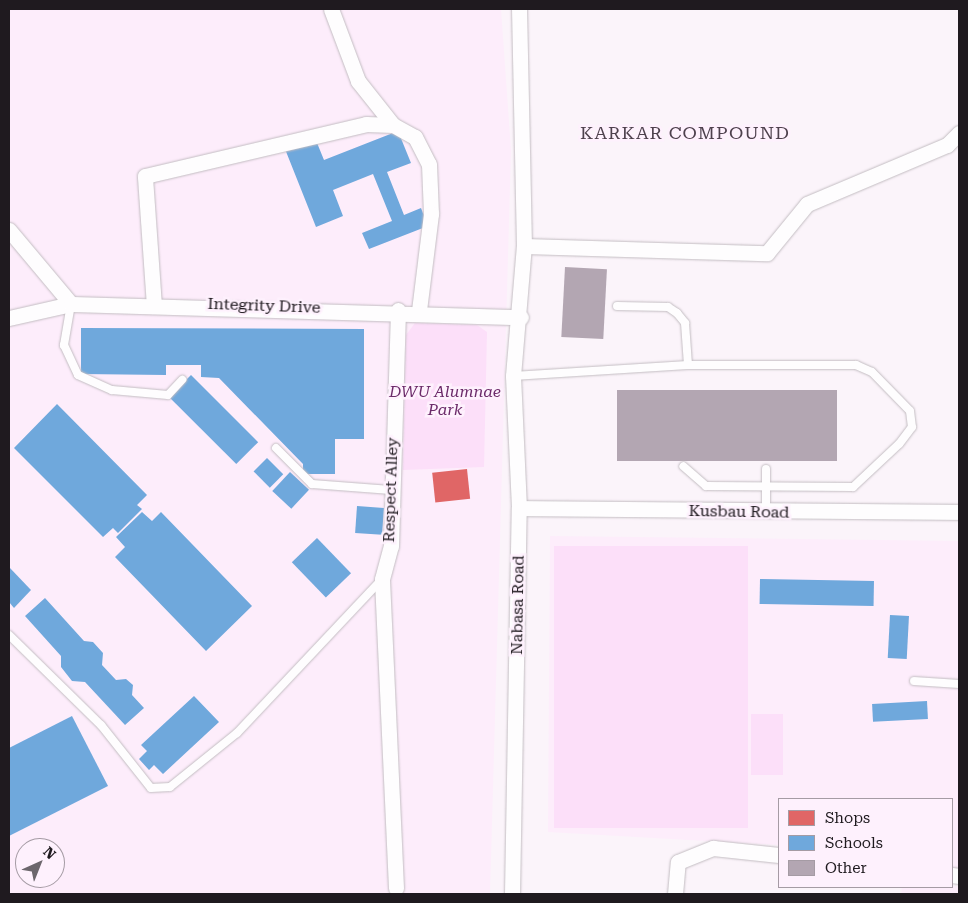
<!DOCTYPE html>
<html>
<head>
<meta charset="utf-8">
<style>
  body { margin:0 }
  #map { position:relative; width:968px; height:903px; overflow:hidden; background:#fbf4fa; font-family:"Roboto Serif",serif }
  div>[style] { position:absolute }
  .built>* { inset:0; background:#fdedfb }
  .green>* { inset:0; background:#fcdff9; transform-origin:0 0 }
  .shops>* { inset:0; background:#e06666; transform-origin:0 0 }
  .schools>* { inset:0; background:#6fa8dc; transform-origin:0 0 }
  .building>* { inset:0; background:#b3a6b2; transform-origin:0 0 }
  .roads { filter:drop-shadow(0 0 1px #c3bdc2) drop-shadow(0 0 1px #c3bdc2) }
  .service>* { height:8px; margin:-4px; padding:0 4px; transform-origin:4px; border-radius:4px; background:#fefdfe }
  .minor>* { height:15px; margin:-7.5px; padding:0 7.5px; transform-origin:7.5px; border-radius:7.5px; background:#fefdfe }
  span { translate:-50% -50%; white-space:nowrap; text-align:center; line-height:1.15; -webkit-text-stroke:5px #fef1fd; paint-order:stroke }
  .street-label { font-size:16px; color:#1f1a1f }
  .park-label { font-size:16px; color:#6c2b6a; font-style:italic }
  .neighbourhood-label { font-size:18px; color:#4e414d; letter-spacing:1px }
  .frame { position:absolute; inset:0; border:10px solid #1f1a1f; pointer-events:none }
  .legend { position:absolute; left:778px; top:798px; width:175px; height:90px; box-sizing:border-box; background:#fef1fd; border:1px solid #a59ba4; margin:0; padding:6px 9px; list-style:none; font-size:15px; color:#1f1a1f }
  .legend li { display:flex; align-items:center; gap:10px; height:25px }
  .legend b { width:25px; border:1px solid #a59ba4 }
  .north { position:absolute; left:15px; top:838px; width:50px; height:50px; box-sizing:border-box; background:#fef1fd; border:1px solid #a59ba4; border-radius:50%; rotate:44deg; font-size:14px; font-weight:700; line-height:20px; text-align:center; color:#1f1a1f }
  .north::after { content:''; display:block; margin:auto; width:18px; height:22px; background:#6c666c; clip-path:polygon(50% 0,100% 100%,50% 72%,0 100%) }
</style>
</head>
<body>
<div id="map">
  <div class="built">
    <div style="clip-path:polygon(evenodd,9px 9px,501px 9px,511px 150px,490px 894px,9px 894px,9px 9px,25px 848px,55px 848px,55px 878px,25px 878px,25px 848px)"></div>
    <div style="clip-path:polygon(550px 536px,959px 541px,959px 869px,952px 868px,952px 799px,779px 799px,779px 845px,548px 832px)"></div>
    <div style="clip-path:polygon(902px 887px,952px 886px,959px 887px,959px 894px,901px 894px)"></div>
  </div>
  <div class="green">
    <div style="clip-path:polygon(415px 323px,477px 325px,487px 332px,484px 467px,403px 470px,406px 335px)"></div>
    <div style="left:554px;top:546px;width:194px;height:282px"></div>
    <div style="left:751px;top:714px;width:32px;height:61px"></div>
  </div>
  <div class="shops">
    <div style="left:467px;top:469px;width:30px;height:35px;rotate:84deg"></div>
  </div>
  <div class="schools">
    <div style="clip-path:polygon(398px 131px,411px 163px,387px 172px,404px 215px,421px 208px,428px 226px,369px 249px,362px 233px,392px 221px,373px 174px,333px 190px,343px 216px,316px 227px,285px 149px,315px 138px,324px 160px)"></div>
    <div style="clip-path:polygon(81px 328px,364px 329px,364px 439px,335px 439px,335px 474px,303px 474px,303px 464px,219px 378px,201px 377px,201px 365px,166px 365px,166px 375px,81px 374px)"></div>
    <div style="left:191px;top:375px;width:95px;height:31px;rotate:45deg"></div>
    <div style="clip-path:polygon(57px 404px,147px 495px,137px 505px,142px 509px,118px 533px,113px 528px,103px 537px,14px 448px)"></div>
    <div style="left:267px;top:458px;width:23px;height:19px;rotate:45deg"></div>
    <div style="left:290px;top:472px;width:26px;height:26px;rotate:43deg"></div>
    <div style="left:357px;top:506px;width:27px;height:27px;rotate:4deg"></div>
    <div style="clip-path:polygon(142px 512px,152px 521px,161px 512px,252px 606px,206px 651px,115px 557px,125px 547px,116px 537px)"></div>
    <div style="left:317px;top:538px;width:49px;height:35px;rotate:46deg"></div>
    <div style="clip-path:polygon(9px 567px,31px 590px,14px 608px,9px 602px)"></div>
    <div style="left:760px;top:579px;width:114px;height:25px;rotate:1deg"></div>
    <div style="clip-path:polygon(45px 598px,84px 641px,93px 642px,103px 653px,102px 665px,116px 680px,126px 679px,133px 685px,132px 695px,144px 708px,125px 725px,85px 682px,72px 681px,61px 667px,61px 656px,25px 616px)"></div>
    <div style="left:890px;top:615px;width:19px;height:43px;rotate:3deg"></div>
    <div style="clip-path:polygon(194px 696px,219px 722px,163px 774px,154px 765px,149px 770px,139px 759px,147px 751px,141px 745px)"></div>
    <div style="left:927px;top:701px;width:18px;height:55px;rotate:87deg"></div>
    <div style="clip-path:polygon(72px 716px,108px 786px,9px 836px,9px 748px)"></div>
  </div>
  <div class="building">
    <div style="left:565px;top:267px;width:42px;height:70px;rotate:3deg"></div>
    <div style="left:617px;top:390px;width:220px;height:71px"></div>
  </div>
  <div class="roads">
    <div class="service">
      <div style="left:71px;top:304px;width:42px;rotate:99.7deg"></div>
      <div style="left:64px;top:345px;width:33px;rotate:65deg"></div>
      <div style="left:78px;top:375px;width:37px;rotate:24deg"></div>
      <div style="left:112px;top:390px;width:56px;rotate:5.1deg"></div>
      <div style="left:168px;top:395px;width:21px;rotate:-47deg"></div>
      <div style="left:617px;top:306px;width:51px;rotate:1.1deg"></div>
      <div style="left:668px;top:307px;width:11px;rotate:34deg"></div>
      <div style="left:677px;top:313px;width:13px;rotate:51deg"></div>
      <div style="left:685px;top:323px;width:42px;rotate:85.9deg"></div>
      <div style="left:513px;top:376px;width:175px;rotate:-3.6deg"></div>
      <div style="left:688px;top:365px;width:168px"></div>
      <div style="left:856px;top:365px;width:17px;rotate:24deg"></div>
      <div style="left:872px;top:372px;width:54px;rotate:45.7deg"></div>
      <div style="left:910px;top:411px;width:16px;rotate:83deg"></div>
      <div style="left:912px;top:427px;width:21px;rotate:127deg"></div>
      <div style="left:899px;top:444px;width:63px;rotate:136.9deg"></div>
      <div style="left:853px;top:487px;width:147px;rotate:-179.6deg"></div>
      <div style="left:706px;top:486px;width:30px;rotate:-139deg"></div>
      <div style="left:276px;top:448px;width:51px;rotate:45deg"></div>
      <div style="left:312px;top:484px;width:79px;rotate:4.3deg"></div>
      <div style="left:766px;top:469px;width:43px;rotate:90deg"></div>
      <div style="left:9px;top:635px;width:129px;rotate:44.4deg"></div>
      <div style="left:101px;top:725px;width:80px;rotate:51.6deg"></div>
      <div style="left:151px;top:788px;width:19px;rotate:-3deg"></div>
      <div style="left:170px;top:787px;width:86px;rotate:-38.9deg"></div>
      <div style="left:237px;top:733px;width:209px;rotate:-46.7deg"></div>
      <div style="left:914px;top:681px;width:45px;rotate:3.8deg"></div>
    </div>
    <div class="minor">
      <div style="left:331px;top:9px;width:77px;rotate:69.4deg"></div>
      <div style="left:358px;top:81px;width:56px;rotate:51.5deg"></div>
      <div style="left:9px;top:230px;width:97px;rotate:50deg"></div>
      <div style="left:524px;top:246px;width:243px;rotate:1.7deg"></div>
      <div style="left:767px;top:253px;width:63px;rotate:-50.8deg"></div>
      <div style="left:807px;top:204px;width:152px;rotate:-22.9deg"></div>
      <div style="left:947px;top:145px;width:17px;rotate:-45deg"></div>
      <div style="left:154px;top:306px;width:130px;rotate:-94deg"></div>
      <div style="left:145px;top:176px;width:227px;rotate:-13.2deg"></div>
      <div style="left:366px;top:124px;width:27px;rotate:2deg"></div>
      <div style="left:393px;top:125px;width:25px;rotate:29deg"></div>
      <div style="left:415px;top:137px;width:30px;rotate:63deg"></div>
      <div style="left:429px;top:164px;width:50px;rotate:87.7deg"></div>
      <div style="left:431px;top:214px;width:98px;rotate:97.1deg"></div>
      <div style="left:9px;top:318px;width:64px;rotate:-12.7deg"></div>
      <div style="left:71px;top:304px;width:450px;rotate:1.7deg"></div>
      <div style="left:519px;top:508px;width:440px;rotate:0.5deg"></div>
      <div style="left:952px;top:875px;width:7px;rotate:8deg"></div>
      <div style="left:396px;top:888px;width:309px;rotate:-92.6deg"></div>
      <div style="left:382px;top:579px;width:34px;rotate:-75deg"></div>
      <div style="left:391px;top:546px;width:236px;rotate:-88.3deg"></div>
      <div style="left:512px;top:894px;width:386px;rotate:-89deg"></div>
      <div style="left:519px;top:508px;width:132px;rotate:-92.6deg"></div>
      <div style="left:513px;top:376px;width:130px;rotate:-85.2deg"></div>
      <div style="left:524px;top:246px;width:237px;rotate:-91.2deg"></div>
      <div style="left:675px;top:894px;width:32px;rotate:-85deg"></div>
      <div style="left:678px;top:862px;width:38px;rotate:-22deg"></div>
      <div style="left:713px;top:848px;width:66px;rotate:6.1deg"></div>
    </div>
  </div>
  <div class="street-label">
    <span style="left:264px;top:306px;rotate:2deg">Integrity Drive</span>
    <span style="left:391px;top:490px;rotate:-88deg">Respect Alley</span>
    <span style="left:739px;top:512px;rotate:1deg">Kusbau Road</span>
    <span style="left:518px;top:605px;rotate:-89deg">Nabasa Road</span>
  </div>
  <div class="park-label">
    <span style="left:445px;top:401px">DWU Alumnae<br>Park</span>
  </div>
  <div class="neighbourhood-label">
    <span style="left:685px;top:133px">KARKAR COMPOUND</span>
  </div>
  <div class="frame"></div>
  <ul class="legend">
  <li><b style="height:14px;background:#e06666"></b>Shops</li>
  <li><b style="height:14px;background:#6fa8dc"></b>Schools</li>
  <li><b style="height:14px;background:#b3a6b2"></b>Other</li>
  </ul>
  <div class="north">N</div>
</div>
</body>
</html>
